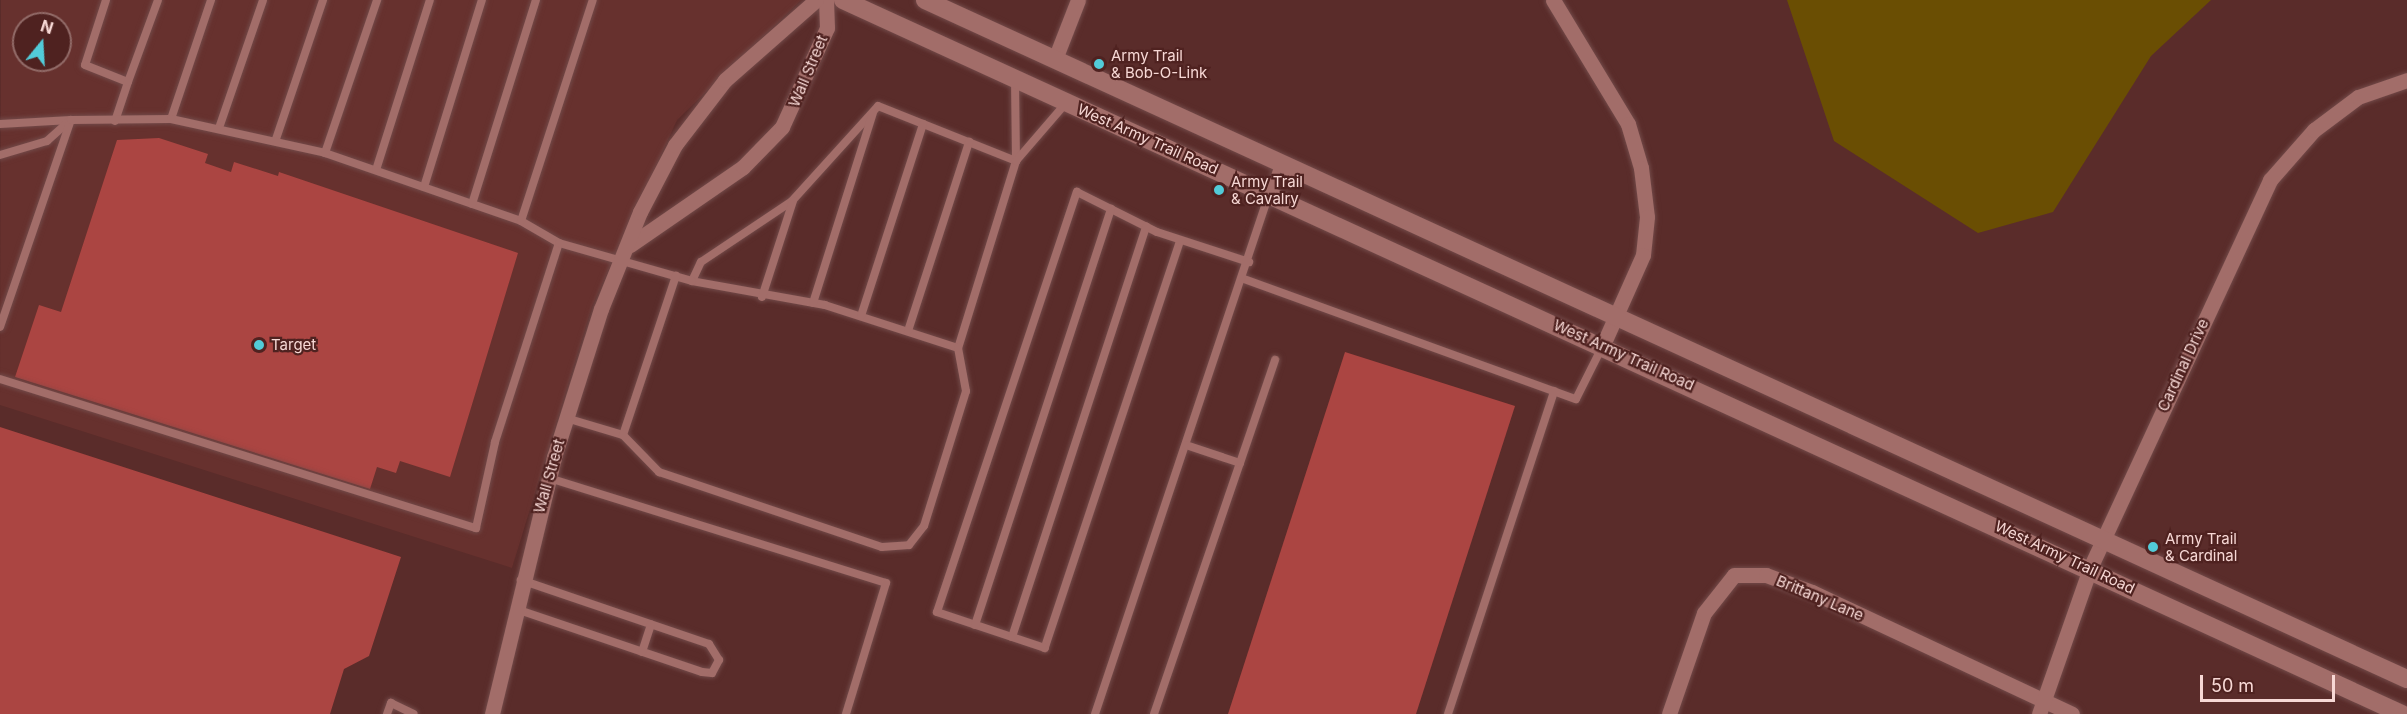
<!DOCTYPE html>
<html>
<head>
<meta charset="utf-8">
<style>
  body { margin:0 }
  #map { position:relative; width:2407px; height:714px; overflow:hidden; background:#5a2c2a; font-family:Inter,sans-serif }
  div>[style] { position:absolute }
  .built>* { inset:0; background:#67312e }
  .green>* { inset:0; background:#6a4e03 }
  .building>* { inset:0; background:#ab4542 }
  .roads { filter:drop-shadow(0 0 2px #724a49) drop-shadow(0 0 2px #724a49) }
  .service>* { height:8px; margin:-4px; padding:0 4px; transform-origin:4px; border-radius:4px; background:#a26d69 }
  .minor>* { height:15px; margin:-7.5px; padding:0 7.5px; transform-origin:7.5px; border-radius:7.5px; background:#a26d69 }
  .secondary>* { height:18px; margin:-9px; padding:0 9px; transform-origin:9px; border-radius:9px; background:#a26d69 }
  .dots>* { width:16px; height:16px; translate:-50% -50%; box-sizing:border-box; border:3px solid #4f2220; border-radius:50% }
  span { translate:-50% -50%; white-space:nowrap; text-align:center; line-height:1.15; -webkit-text-stroke:4.5px #4f2220; paint-order:stroke }
  .poi-label { font-size:15px; color:#f7d8d5 }
  .left { translate:0 -50%; text-align:left }
  .street-label { font-size:15px; color:#f7d8d5 }
  .north { position:absolute; left:12px; top:12px; width:60px; height:60px; box-sizing:border-box; background:#4f2220; border:2px solid #926b68; border-radius:50%; rotate:18deg; font-size:16px; font-weight:700; line-height:24px; text-align:center; color:#f7d8d5 }
  .north::after { content:''; display:block; margin:auto; width:21px; height:27px; background:#52cbd8; clip-path:polygon(50% 0,100% 100%,50% 72%,0 100%) }
  .scale { position:absolute; left:2200px; top:675px; width:135px; height:27px; box-sizing:border-box; border:3px solid #f7d8d5; border-top:0; padding-left:8px; font-size:18px; line-height:21px; white-space:nowrap; color:#f7d8d5; -webkit-text-stroke:4px #4f2220; paint-order:stroke }
</style>
</head>
<body>
<div id="map">
  <div class="built">
    <div style="clip-path:polygon(evenodd,1px 0,801px 0,677px 120px,592px 306px,512px 568px,0 405px,1px 0,24px 24px,60px 24px,60px 60px,24px 60px,24px 24px)"></div>
  </div>
  <div class="green">
    <div style="clip-path:polygon(1787px 0,2211px 0,2151px 56px,2053px 212px,1978px 233px,1834px 141px)"></div>
  </div>
  <div class="building">
    <div style="clip-path:polygon(159px 138px,208px 154px,205px 163px,231px 172px,234px 162px,278px 176px,279px 172px,518px 253px,450px 477px,400px 461px,396px 473px,377px 467px,370px 489px,15px 377px,39px 305px,61px 312px,117px 140px)"></div>
    <div style="clip-path:polygon(1345px 352px,1515px 406px,1416px 714px,1228px 714px)"></div>
    <div style="clip-path:polygon(0 427px,401px 557px,369px 656px,344px 669px,330px 714px,0 714px)"></div>
  </div>
  <div class="roads">
    <div class="service">
      <div style="left:106px;top:0;width:68px;rotate:107.9deg"></div>
      <div style="left:85px;top:65px;width:46px;rotate:21.6deg"></div>
      <div style="left:128px;top:82px;width:41px;rotate:108.4deg"></div>
      <div style="left:1015px;top:79px;width:82px;rotate:89.3deg"></div>
      <div style="left:1016px;top:161px;width:196px;rotate:107.2deg"></div>
      <div style="left:958px;top:348px;width:140px;rotate:-162.1deg"></div>
      <div style="left:825px;top:305px;width:135px;rotate:-169.8deg"></div>
      <div style="left:692px;top:281px;width:21px;rotate:-65deg"></div>
      <div style="left:701px;top:262px;width:110px;rotate:-33.8deg"></div>
      <div style="left:792px;top:201px;width:128px;rotate:-47.8deg"></div>
      <div style="left:878px;top:106px;width:149px;rotate:21.7deg"></div>
      <div style="left:128px;top:82px;width:87px;rotate:-69.9deg"></div>
      <div style="left:171px;top:119px;width:126px;rotate:-71.4deg"></div>
      <div style="left:0;top:124px;width:71px;rotate:-3.2deg"></div>
      <div style="left:219px;top:128px;width:135px;rotate:-71deg"></div>
      <div style="left:276px;top:139px;width:147px;rotate:-71.3deg"></div>
      <div style="left:325px;top:153px;width:207px;rotate:19.1deg"></div>
      <div style="left:0;top:155px;width:49px;rotate:-16.6deg"></div>
      <div style="left:47px;top:141px;width:30px;rotate:-42deg"></div>
      <div style="left:1016px;top:161px;width:77px;rotate:-49.2deg"></div>
      <div style="left:376px;top:170px;width:178px;rotate:-72.4deg"></div>
      <div style="left:424px;top:187px;width:196px;rotate:-72.8deg"></div>
      <div style="left:472px;top:204px;width:214px;rotate:-72.6deg"></div>
      <div style="left:1180px;top:241px;width:429px;rotate:108.4deg"></div>
      <div style="left:1045px;top:648px;width:114px;rotate:-161.6deg"></div>
      <div style="left:937px;top:612px;width:443px;rotate:-71.6deg"></div>
      <div style="left:1077px;top:192px;width:89px;rotate:26.6deg"></div>
      <div style="left:1157px;top:232px;width:97px;rotate:18.1deg"></div>
      <div style="left:559px;top:243px;width:44px;rotate:-149.9deg"></div>
      <div style="left:521px;top:221px;width:232px;rotate:-72deg"></div>
      <div style="left:1244px;top:279px;width:353px;rotate:19.9deg"></div>
      <div style="left:1576px;top:399px;width:56px;rotate:-63.4deg"></div>
      <div style="left:762px;top:297px;width:101px;rotate:-72.1deg"></div>
      <div style="left:813px;top:303px;width:199px;rotate:-72.5deg"></div>
      <div style="left:861px;top:316px;width:202px;rotate:-72.1deg"></div>
      <div style="left:0;top:327px;width:219px;rotate:-71.1deg"></div>
      <div style="left:71px;top:120px;width:100px;rotate:-0.6deg"></div>
      <div style="left:171px;top:119px;width:158px;rotate:12.4deg"></div>
      <div style="left:325px;top:153px;width:162px;rotate:-71.2deg"></div>
      <div style="left:908px;top:331px;width:199px;rotate:-72.1deg"></div>
      <div style="left:0;top:379px;width:499px;rotate:17.4deg"></div>
      <div style="left:476px;top:528px;width:88px;rotate:-77.5deg"></div>
      <div style="left:495px;top:442px;width:209px;rotate:-72.2deg"></div>
      <div style="left:559px;top:243px;width:138px;rotate:15.9deg"></div>
      <div style="left:566px;top:418px;width:59px;rotate:16.6deg"></div>
      <div style="left:623px;top:435px;width:168px;rotate:-71.6deg"></div>
      <div style="left:623px;top:435px;width:52px;rotate:45.8deg"></div>
      <div style="left:659px;top:472px;width:235px;rotate:18.6deg"></div>
      <div style="left:882px;top:547px;width:27px;rotate:-4deg"></div>
      <div style="left:909px;top:545px;width:24px;rotate:-52deg"></div>
      <div style="left:924px;top:526px;width:141px;rotate:-72.7deg"></div>
      <div style="left:966px;top:391px;width:44px;rotate:-100.5deg"></div>
      <div style="left:1240px;top:463px;width:109px;rotate:-71.2deg"></div>
      <div style="left:549px;top:478px;width:353px;rotate:17.3deg"></div>
      <div style="left:886px;top:583px;width:137px;rotate:107deg"></div>
      <div style="left:516px;top:609px;width:196px;rotate:18.7deg"></div>
      <div style="left:702px;top:672px;width:10px;rotate:6deg"></div>
      <div style="left:712px;top:673px;width:15px;rotate:-62deg"></div>
      <div style="left:719px;top:660px;width:19px;rotate:-122deg"></div>
      <div style="left:709px;top:644px;width:199px;rotate:-161.2deg"></div>
      <div style="left:975px;top:625px;width:438px;rotate:-71.9deg"></div>
      <div style="left:1012px;top:637px;width:432px;rotate:-71.9deg"></div>
      <div style="left:642px;top:652px;width:29px;rotate:-72deg"></div>
      <div style="left:387px;top:714px;width:12px;rotate:-70deg"></div>
      <div style="left:391px;top:703px;width:25px;rotate:26deg"></div>
      <div style="left:1095px;top:714px;width:580px;rotate:-71.5deg"></div>
      <div style="left:1154px;top:714px;width:265px;rotate:-71.1deg"></div>
      <div style="left:1240px;top:463px;width:57px;rotate:-161.6deg"></div>
      <div style="left:1448px;top:714px;width:340px;rotate:-71.8deg"></div>
    </div>
    <div class="minor">
      <div style="left:1553px;top:0;width:145px;rotate:58.8deg"></div>
      <div style="left:1628px;top:124px;width:46px;rotate:73.5deg"></div>
      <div style="left:1641px;top:168px;width:49px;rotate:83deg"></div>
      <div style="left:1647px;top:217px;width:38px;rotate:96deg"></div>
      <div style="left:1643px;top:255px;width:98px;rotate:114deg"></div>
      <div style="left:1055px;top:59px;width:63px;rotate:-68.7deg"></div>
      <div style="left:630px;top:245px;width:137px;rotate:-34.6deg"></div>
      <div style="left:743px;top:167px;width:56px;rotate:-45.7deg"></div>
      <div style="left:782px;top:127px;width:109px;rotate:-65.6deg"></div>
      <div style="left:827px;top:28px;width:28px;rotate:-92deg"></div>
      <div style="left:492px;top:714px;width:264px;rotate:-76.4deg"></div>
      <div style="left:554px;top:457px;width:155px;rotate:-72.4deg"></div>
      <div style="left:601px;top:309px;width:105px;rotate:-68.1deg"></div>
      <div style="left:640px;top:212px;width:76px;rotate:-62.4deg"></div>
      <div style="left:675px;top:145px;width:82px;rotate:-52.4deg"></div>
      <div style="left:725px;top:80px;width:121px;rotate:-41.3deg"></div>
      <div style="left:1669px;top:714px;width:107px;rotate:-70.9deg"></div>
      <div style="left:1704px;top:613px;width:48px;rotate:-51.7deg"></div>
      <div style="left:1734px;top:575px;width:32px"></div>
      <div style="left:1766px;top:575px;width:49px;rotate:20.3deg"></div>
      <div style="left:1812px;top:592px;width:287px;rotate:25.1deg"></div>
      <div style="left:2039px;top:714px;width:155px;rotate:-70.7deg"></div>
      <div style="left:2090px;top:568px;width:428px;rotate:-65.1deg"></div>
      <div style="left:2270px;top:180px;width:67px;rotate:-48.7deg"></div>
      <div style="left:2314px;top:130px;width:55px;rotate:-36.9deg"></div>
      <div style="left:2358px;top:97px;width:52px;rotate:-19.1deg"></div>
    </div>
    <div class="secondary">
      <div style="left:843px;top:0;width:1715px;rotate:24.61deg"></div>
      <div style="left:925px;top:0;width:1630px;rotate:24.62deg"></div>
    </div>
  </div>
  <div class="dots">
    <div style="left:1099px;top:64px;background:#52cbd8"></div>
    <div style="left:1219px;top:190px;background:#52cbd8"></div>
    <div style="left:259px;top:345px;background:#52cbd8"></div>
    <div style="left:2153px;top:547px;background:#52cbd8"></div>
  </div>
  <div class="poi-label">
    <span class="left" style="left:1111px;top:64px">Army Trail<br>&amp; Bob-O-Link</span>
    <span class="left" style="left:1231px;top:190px">Army Trail<br>&amp; Cavalry</span>
    <span class="left" style="left:271px;top:345px">Target</span>
    <span class="left" style="left:2165px;top:547px">Army Trail<br>&amp; Cardinal</span>
  </div>
  <div class="street-label">
    <span style="left:808px;top:71px;rotate:-67deg">Wall Street</span>
    <span style="left:1148px;top:139px;rotate:24deg">West Army Trail Road</span>
    <span style="left:1624px;top:355px;rotate:24deg">West Army Trail Road</span>
    <span style="left:2183px;top:365px;rotate:-65deg">Cardinal Drive</span>
    <span style="left:549px;top:476px;rotate:-74deg">Wall Street</span>
    <span style="left:2065px;top:557px;rotate:25deg">West Army Trail Road</span>
    <span style="left:1820px;top:598px;rotate:23deg">Brittany Lane</span>
  </div>
  <div class="north">N</div>
  <div class="scale">50 m</div>
</div>
</body>
</html>
